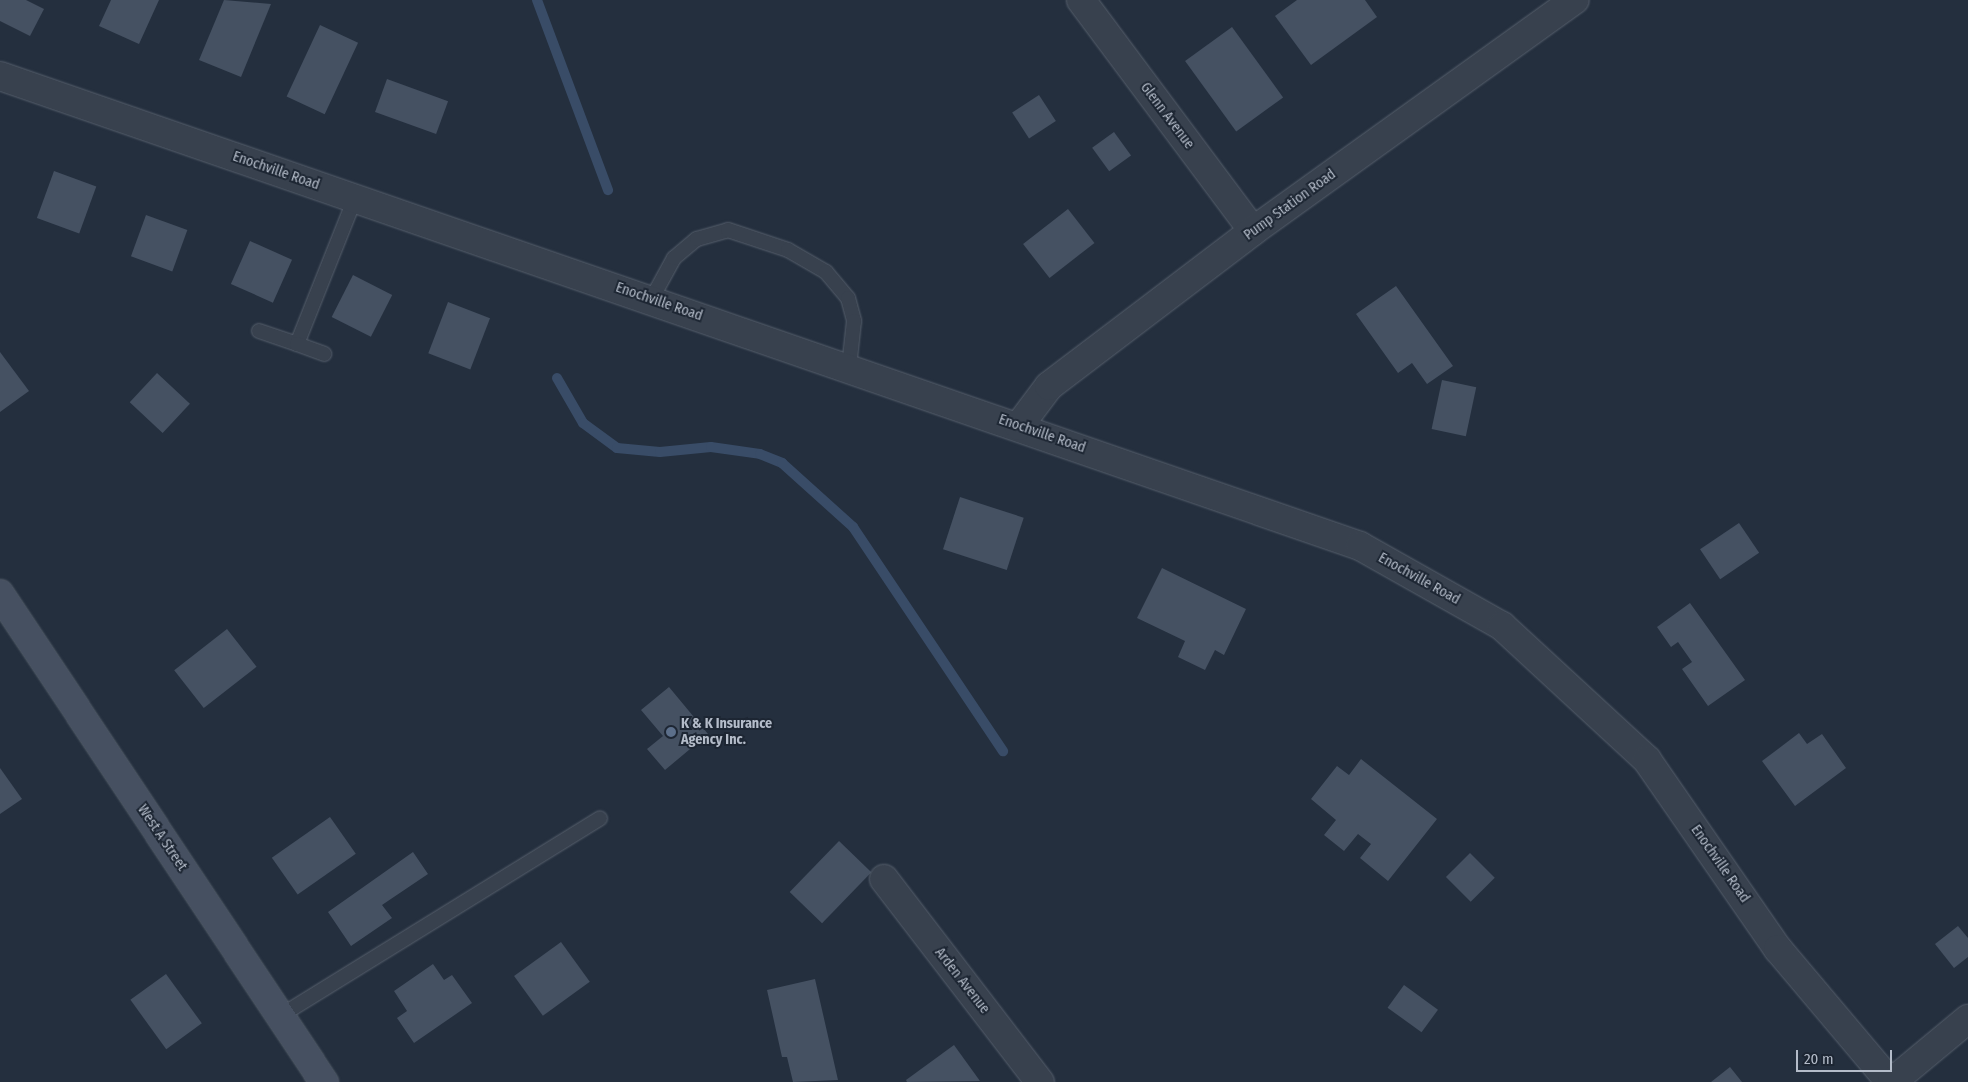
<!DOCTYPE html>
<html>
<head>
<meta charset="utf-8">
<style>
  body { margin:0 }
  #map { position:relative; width:1968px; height:1082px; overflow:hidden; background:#242f3e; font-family:"Fira Sans Condensed",sans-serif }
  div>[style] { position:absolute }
  .stream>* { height:10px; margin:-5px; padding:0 5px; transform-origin:5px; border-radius:5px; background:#394c67 }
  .building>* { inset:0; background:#455162; transform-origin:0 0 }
  .roads { filter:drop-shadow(0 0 1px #565f6c) drop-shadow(0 0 1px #565f6c) }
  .lane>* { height:14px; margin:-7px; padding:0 7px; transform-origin:7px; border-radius:7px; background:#38414e }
  .street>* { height:28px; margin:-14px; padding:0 14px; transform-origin:14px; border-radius:14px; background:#38414e }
  .secondary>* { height:28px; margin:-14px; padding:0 14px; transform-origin:14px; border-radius:14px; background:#465061 }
  .dots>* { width:14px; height:14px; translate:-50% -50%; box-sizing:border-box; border:2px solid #1d2633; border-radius:50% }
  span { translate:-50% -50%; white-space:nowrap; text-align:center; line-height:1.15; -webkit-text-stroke:4px #1d2633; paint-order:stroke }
  .street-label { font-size:14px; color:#b4bcc9 }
  .poi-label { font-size:14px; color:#b4bcc9; font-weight:700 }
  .left { translate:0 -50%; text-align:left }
  .scale { position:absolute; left:1796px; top:1050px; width:96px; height:22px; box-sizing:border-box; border:2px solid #b4bcc9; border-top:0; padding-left:6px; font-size:15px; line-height:18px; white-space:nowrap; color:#b4bcc9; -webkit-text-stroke:4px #1d2633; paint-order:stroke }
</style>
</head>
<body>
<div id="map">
  <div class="stream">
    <div style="left:537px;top:0;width:203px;rotate:69.5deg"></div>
    <div style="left:557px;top:378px;width:52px;rotate:60deg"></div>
    <div style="left:583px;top:423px;width:42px;rotate:36.3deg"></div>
    <div style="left:617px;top:448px;width:43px;rotate:5.3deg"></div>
    <div style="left:660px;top:452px;width:51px;rotate:-5.6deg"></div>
    <div style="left:711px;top:447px;width:49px;rotate:8.1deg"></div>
    <div style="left:760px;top:454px;width:24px;rotate:22deg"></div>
    <div style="left:782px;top:463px;width:96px;rotate:42deg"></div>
    <div style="left:853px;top:527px;width:270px;rotate:56.2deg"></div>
  </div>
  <div class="building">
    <div style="clip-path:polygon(0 0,26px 0,44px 9px,30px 36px,0 21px)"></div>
    <div style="clip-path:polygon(111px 0,159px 0,139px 44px,99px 26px)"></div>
    <div style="clip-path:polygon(224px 0,271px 4px,241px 77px,199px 60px)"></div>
    <div style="clip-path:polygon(1297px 0,1365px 0,1377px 17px,1311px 65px,1275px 16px)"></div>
    <div style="left:320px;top:25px;width:42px;height:79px;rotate:25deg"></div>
    <div style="left:1232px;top:27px;width:87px;height:58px;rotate:54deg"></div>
    <div style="left:387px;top:79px;width:65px;height:35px;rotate:20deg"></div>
    <div style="left:1039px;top:95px;width:31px;height:32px;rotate:57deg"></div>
    <div style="left:1114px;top:132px;width:29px;height:27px;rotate:54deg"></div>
    <div style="left:54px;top:171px;width:45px;height:50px;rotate:20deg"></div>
    <div style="left:1068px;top:209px;width:43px;height:57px;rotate:52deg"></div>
    <div style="left:146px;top:215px;width:44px;height:44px;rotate:20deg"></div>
    <div style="left:250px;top:241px;width:46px;height:47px;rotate:24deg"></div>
    <div style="left:353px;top:275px;width:44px;height:47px;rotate:27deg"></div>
    <div style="clip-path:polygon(1396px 286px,1453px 366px,1427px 384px,1412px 363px,1398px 373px,1356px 314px)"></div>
    <div style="left:448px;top:302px;width:45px;height:55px;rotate:21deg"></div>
    <div style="clip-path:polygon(0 352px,29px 391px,0 412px)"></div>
    <div style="left:157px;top:373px;width:45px;height:40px;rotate:43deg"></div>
    <div style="left:1442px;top:380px;width:35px;height:50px;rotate:12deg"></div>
    <div style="left:960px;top:497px;width:67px;height:55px;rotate:18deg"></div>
    <div style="left:1739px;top:523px;width:36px;height:47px;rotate:56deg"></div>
    <div style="clip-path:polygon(1162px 568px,1246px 609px,1224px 655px,1215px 650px,1205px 670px,1178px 657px,1185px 641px,1137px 618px)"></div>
    <div style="clip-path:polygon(1690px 603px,1745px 680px,1708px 706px,1682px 669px,1692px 662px,1678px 642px,1671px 647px,1657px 627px)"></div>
    <div style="left:227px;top:629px;width:48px;height:67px;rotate:52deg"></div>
    <div style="clip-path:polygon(669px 687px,708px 734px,665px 770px,647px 749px,663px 736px,641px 710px)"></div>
    <div style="clip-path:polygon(1799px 733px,1807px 744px,1822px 734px,1846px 768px,1795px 806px,1762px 761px)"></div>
    <div style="clip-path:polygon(1361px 759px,1437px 819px,1388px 881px,1360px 858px,1371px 844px,1358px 834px,1344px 851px,1324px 835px,1336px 820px,1311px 799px,1337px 766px,1349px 775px)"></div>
    <div style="clip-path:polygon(0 768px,22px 799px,0 814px)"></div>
    <div style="left:330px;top:817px;width:45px;height:71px;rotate:55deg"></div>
    <div style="left:839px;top:841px;width:45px;height:71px;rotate:44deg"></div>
    <div style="clip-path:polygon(413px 852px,428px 874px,382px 905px,392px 918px,351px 946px,328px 912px)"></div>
    <div style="left:1470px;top:853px;width:35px;height:34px;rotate:45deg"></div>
    <div style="clip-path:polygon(1958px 926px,1968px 938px,1968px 957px,1954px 968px,1935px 944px)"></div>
    <div style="left:561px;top:942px;width:49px;height:58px;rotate:54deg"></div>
    <div style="clip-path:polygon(433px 964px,444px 980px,452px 975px,472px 1003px,414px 1043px,397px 1018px,407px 1011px,394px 991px)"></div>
    <div style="left:166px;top:974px;width:61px;height:44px;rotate:54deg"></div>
    <div style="clip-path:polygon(815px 979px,838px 1080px,793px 1082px,787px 1057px,782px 1057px,767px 990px)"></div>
    <div style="left:1404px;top:985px;width:42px;height:28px;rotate:36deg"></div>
    <div style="clip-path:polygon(954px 1045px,980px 1081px,907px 1082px,906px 1080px)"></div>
    <div style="clip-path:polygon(1730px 1067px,1742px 1082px,1711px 1082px)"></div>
  </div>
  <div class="roads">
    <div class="lane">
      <div style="left:651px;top:300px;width:48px;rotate:-61.3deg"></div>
      <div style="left:674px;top:258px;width:30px;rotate:-40deg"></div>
      <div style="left:697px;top:239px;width:32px;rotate:-16deg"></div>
      <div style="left:728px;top:230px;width:63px;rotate:18.4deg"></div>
      <div style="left:788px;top:250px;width:44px;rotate:30.1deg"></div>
      <div style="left:826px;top:272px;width:34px;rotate:50deg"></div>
      <div style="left:848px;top:298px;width:24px;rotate:75deg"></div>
      <div style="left:854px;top:321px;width:46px;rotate:96.2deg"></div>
      <div style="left:259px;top:331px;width:40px;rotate:18.9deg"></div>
      <div style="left:297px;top:344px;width:157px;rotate:-68.3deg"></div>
      <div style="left:297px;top:344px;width:29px;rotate:20deg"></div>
      <div style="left:280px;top:1016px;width:376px;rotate:-31.7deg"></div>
    </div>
    <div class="street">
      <div style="left:1081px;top:0;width:288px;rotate:53.3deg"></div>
      <div style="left:0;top:76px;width:1439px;rotate:19.06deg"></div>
      <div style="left:1360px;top:546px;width:163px;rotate:29.4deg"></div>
      <div style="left:1502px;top:626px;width:197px;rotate:42.7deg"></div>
      <div style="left:1647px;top:760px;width:230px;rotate:55.3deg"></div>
      <div style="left:1778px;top:949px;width:174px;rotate:49.9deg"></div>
      <div style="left:1019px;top:426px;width:50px;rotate:-53.1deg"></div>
      <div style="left:1049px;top:386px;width:256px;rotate:-37.2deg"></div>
      <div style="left:1253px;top:231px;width:396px;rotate:-35.7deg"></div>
      <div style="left:884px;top:879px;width:256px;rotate:52.5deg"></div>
      <div style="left:1892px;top:1082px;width:99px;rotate:-39.7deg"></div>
    </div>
    <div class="secondary">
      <div style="left:0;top:594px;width:586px;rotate:56.42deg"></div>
    </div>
  </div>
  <div class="dots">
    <div style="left:671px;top:732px;background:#5c6f8a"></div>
  </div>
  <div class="street-label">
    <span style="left:1167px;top:116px;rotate:53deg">Glenn Avenue</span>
    <span style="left:276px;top:171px;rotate:19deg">Enochville Road</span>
    <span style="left:1290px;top:205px;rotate:-36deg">Pump Station Road</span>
    <span style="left:659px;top:302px;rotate:19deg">Enochville Road</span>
    <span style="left:1042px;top:434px;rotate:19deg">Enochville Road</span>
    <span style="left:1419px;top:579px;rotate:29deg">Enochville Road</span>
    <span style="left:162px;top:838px;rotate:56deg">West A Street</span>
    <span style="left:1720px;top:864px;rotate:55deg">Enochville Road</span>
    <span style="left:962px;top:981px;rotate:52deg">Arden Avenue</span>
  </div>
  <div class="poi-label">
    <span class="left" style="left:681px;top:732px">K &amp; K Insurance<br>Agency Inc.</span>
  </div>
  <div class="scale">20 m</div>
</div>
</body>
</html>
